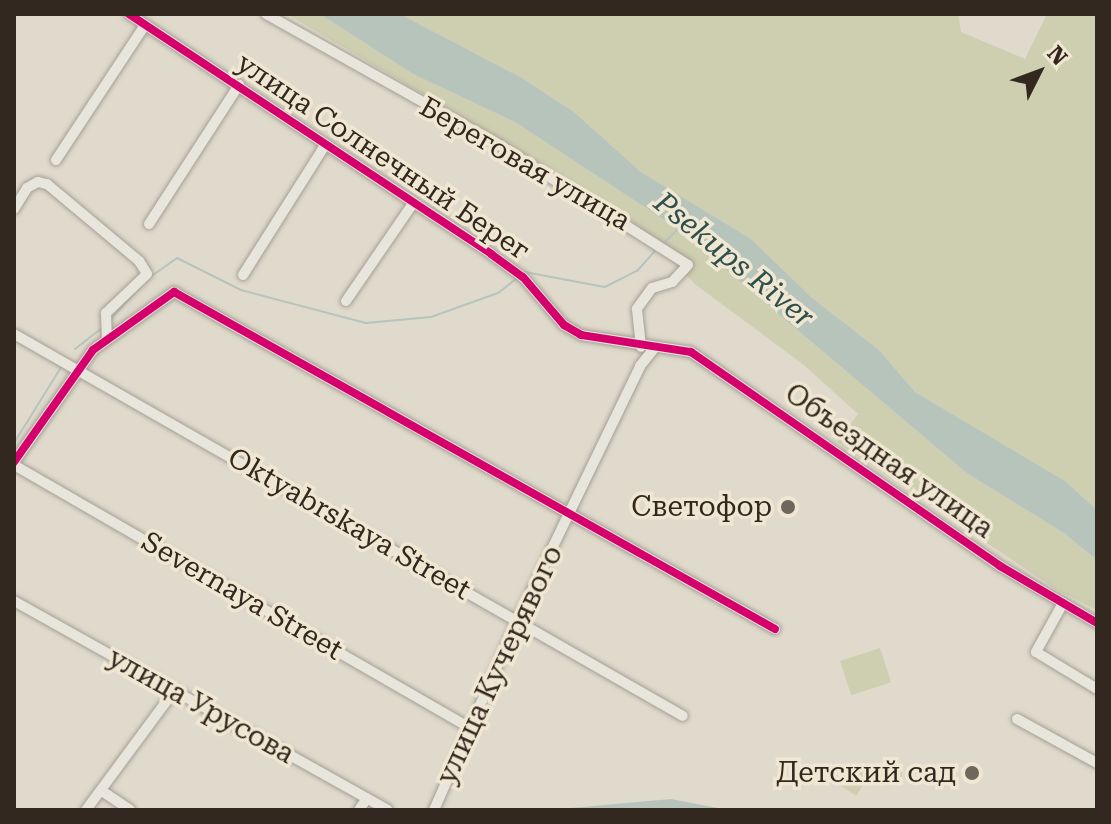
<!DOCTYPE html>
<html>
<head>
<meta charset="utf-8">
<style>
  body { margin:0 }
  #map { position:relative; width:1111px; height:824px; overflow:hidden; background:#e0dacc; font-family:"Roboto Serif",serif }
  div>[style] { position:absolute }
  .green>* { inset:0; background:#ceceb0; transform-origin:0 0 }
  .round { border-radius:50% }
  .water>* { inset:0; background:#b7c4bc }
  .stream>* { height:2px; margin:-1px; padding:0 1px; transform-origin:1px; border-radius:1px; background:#b7c4bc }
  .roads { filter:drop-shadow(0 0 2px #a59f95) drop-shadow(0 0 2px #a59f95) }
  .minor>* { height:10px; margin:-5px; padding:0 5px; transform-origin:5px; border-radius:5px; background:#e8e5dd }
  .cycleway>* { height:8px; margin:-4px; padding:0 4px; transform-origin:4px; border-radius:4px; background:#d6006c }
  .dots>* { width:22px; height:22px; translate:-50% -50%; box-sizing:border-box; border:4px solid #f0e7d2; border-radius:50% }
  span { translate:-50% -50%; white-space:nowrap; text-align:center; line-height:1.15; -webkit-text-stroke:7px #f0e7d2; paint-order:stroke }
  .street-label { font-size:28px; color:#32281f }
  .poi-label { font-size:28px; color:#32281f }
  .right { translate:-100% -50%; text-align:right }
  .water-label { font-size:30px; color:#30504d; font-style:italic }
  .frame { position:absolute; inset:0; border:16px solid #32281f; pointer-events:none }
  .north { position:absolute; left:999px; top:32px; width:80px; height:80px; -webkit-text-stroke:6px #f0e7d2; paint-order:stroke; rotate:48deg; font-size:22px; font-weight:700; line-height:32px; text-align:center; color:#32281f }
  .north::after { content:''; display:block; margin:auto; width:28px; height:36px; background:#32281f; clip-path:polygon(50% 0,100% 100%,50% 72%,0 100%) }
</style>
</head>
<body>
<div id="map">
  <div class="green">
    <div style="clip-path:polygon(287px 14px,320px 14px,413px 74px,515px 122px,678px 229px,968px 474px,1064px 533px,1097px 560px,1097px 610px,1057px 590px,837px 442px,858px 414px,804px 365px,696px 285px,622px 211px)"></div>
    <div style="clip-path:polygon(400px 14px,958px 14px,961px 32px,1025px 59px,1047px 14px,1097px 14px,1097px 510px,1065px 481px,915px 392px,879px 350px,811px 297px,751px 239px,641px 172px,574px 112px,522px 78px)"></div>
    <div style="left:880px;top:648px;width:36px;height:42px;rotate:72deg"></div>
    <div class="round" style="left:878px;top:762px;width:24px;height:24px"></div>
    <div style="left:857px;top:763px;width:17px;height:28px;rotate:33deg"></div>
  </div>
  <div class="water">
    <div style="clip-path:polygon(320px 14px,400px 14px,522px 78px,574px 112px,641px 172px,751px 239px,811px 297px,879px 350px,915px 392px,1065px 481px,1097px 510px,1097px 560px,1064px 533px,968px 474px,678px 229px,515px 122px,413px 74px)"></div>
    <div style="clip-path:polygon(671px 799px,728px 810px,472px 810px,571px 808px)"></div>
  </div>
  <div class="stream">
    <div style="left:662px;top:245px;width:25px;rotate:-45deg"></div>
    <div style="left:525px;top:272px;width:81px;rotate:10.6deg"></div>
    <div style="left:605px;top:287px;width:36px;rotate:-27deg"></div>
    <div style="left:637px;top:271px;width:30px;rotate:-48deg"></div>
    <div style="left:150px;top:277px;width:33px;rotate:-35deg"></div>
    <div style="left:177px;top:258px;width:72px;rotate:26.6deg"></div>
    <div style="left:241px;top:290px;width:129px;rotate:14.8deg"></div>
    <div style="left:366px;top:323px;width:65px;rotate:-5.3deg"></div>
    <div style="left:431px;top:317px;width:71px;rotate:-19.7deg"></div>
    <div style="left:498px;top:293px;width:23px;rotate:-38deg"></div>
    <div style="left:109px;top:321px;width:46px;rotate:-47.6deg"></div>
    <div style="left:75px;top:349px;width:34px;rotate:-38deg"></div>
    <div style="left:14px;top:443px;width:91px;rotate:-58.1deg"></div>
  </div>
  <div class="roads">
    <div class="minor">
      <div style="left:129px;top:14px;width:434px;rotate:33.5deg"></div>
      <div style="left:491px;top:254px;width:39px;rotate:36deg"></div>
      <div style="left:523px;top:277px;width:63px;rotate:49.5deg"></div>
      <div style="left:564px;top:325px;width:20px;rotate:30deg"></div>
      <div style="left:581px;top:335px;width:111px;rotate:8.8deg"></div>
      <div style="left:691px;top:352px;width:376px;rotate:34.7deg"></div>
      <div style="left:1000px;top:566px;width:113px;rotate:30.4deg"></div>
      <div style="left:266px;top:14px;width:264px;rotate:29.3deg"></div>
      <div style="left:496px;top:143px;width:227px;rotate:32.4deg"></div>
      <div style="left:688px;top:265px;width:23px;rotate:133deg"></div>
      <div style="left:672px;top:282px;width:21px;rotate:163deg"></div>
      <div style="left:652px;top:288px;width:26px;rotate:126deg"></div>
      <div style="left:637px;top:309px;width:38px;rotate:84deg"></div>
      <div style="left:56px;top:160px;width:162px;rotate:-56.6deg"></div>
      <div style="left:14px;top:209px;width:25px;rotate:-58deg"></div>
      <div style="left:27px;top:188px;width:13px;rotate:-29deg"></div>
      <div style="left:38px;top:182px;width:9px;rotate:13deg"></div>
      <div style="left:47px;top:184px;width:120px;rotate:39.9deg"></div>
      <div style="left:139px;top:261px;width:15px;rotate:58deg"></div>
      <div style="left:147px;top:274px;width:57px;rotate:136.4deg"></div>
      <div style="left:106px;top:313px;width:24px;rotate:88deg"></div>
      <div style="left:149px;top:224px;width:166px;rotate:-57.1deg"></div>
      <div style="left:243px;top:275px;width:151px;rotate:-57.7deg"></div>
      <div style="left:346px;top:301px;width:116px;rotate:-55.5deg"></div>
      <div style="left:14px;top:334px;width:770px;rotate:29.73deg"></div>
      <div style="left:14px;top:462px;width:137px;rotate:-54.8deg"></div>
      <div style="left:93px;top:350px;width:100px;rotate:-35.6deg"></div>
      <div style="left:174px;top:292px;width:689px;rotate:29.28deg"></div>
      <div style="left:14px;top:465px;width:526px;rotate:29.97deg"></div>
      <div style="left:14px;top:601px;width:428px;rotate:29.2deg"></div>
      <div style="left:1063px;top:603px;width:56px;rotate:118.9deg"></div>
      <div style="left:1036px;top:652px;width:71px;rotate:31.2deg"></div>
      <div style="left:1017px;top:719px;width:91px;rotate:28.8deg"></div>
      <div style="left:102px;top:791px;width:34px;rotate:34deg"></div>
      <div style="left:86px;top:810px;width:148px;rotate:-53.5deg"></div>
      <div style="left:359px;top:810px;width:14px;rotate:-56deg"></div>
      <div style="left:434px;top:810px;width:206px;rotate:-66.3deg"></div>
      <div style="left:517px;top:621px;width:283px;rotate:-64.2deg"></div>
      <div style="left:640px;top:366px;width:21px;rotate:-51deg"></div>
    </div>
  </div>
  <div class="cycleway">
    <div style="left:129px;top:14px;width:434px;rotate:33.5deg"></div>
    <div style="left:491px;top:254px;width:39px;rotate:36deg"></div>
    <div style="left:523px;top:277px;width:63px;rotate:49.5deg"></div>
    <div style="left:564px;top:325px;width:20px;rotate:30deg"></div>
    <div style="left:581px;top:335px;width:111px;rotate:8.8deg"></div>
    <div style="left:691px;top:352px;width:376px;rotate:34.7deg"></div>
    <div style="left:1000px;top:566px;width:113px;rotate:30.4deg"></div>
    <div style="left:14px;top:462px;width:137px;rotate:-54.8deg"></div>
    <div style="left:93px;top:350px;width:100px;rotate:-35.6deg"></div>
    <div style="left:174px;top:292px;width:689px;rotate:29.28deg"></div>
  </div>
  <div class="dots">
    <div style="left:788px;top:507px;background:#6f665c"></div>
    <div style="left:972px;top:773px;background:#6f665c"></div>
  </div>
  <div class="street-label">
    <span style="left:383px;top:157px;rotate:34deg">улица Солнечный Берег</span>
    <span style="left:525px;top:164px;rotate:30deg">Береговая улица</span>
    <span style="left:889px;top:461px;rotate:35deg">Объездная улица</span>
    <span style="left:349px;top:524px;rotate:30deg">Oktyabrskaya Street</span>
    <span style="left:242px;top:596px;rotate:30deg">Severnaya Street</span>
    <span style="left:500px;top:665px;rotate:-65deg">улица Кучерявого</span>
    <span style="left:201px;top:706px;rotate:29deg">улица Урусова</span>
  </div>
  <div class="poi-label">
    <span class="right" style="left:772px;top:507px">Светофор</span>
    <span class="right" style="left:956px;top:773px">Детский сад</span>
  </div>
  <div class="water-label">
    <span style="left:734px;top:260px;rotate:39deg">Psekups River</span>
  </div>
  <div class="frame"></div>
  <div class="north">N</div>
</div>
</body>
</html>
